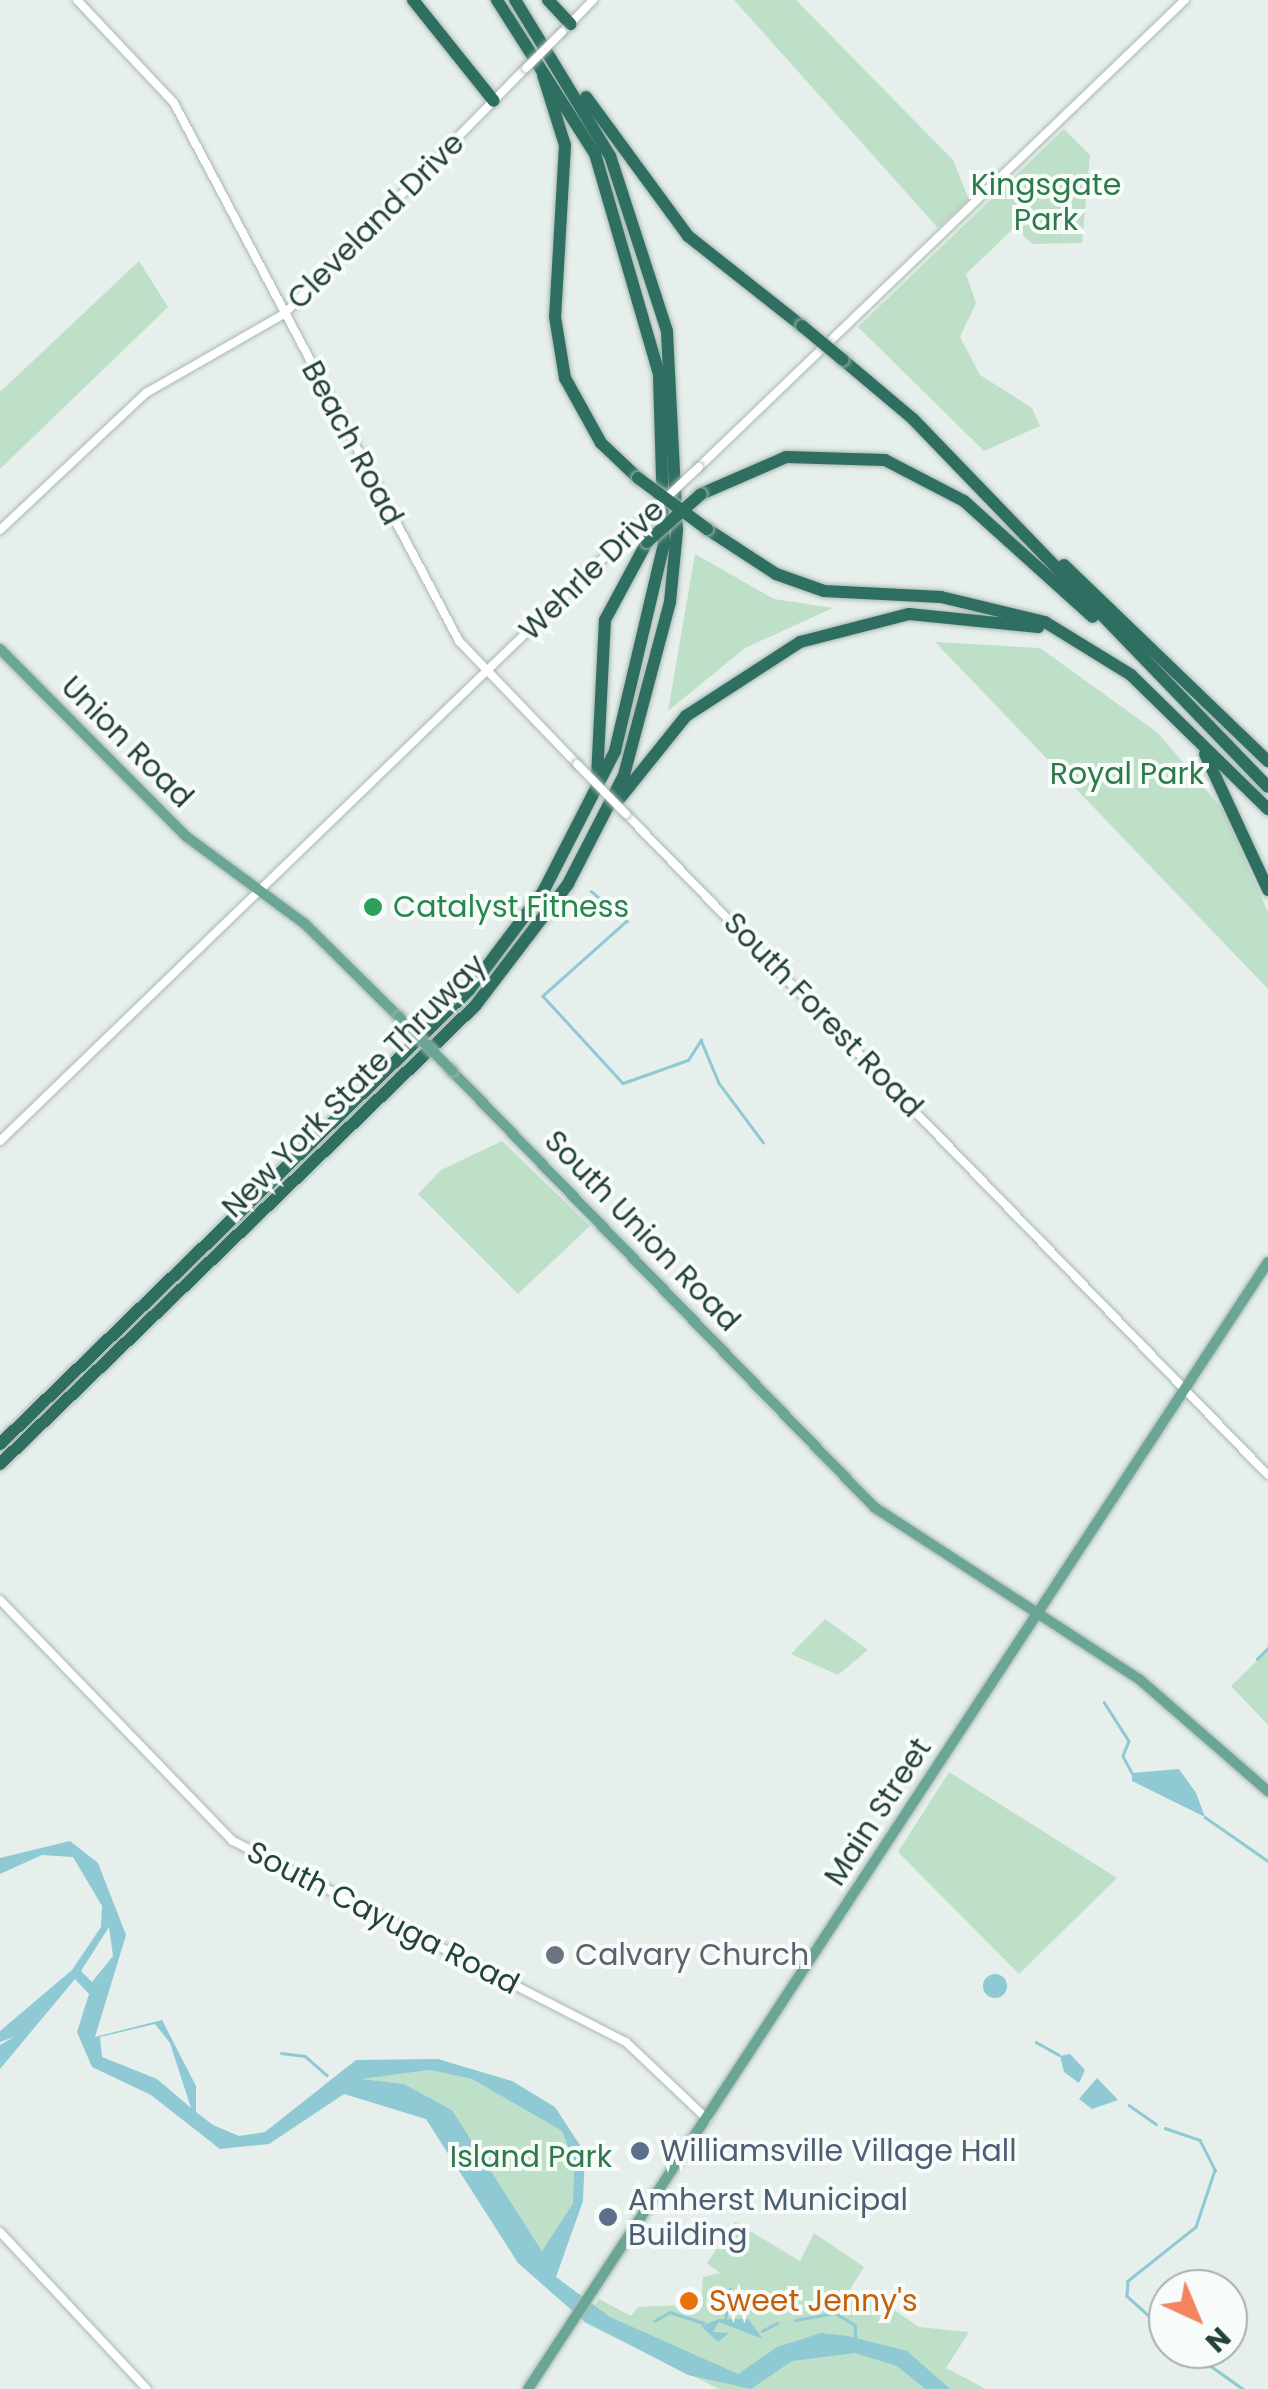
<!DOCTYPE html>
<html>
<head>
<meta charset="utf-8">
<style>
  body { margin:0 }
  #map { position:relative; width:1268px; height:2389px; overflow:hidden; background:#e6efeb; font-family:Poppins,sans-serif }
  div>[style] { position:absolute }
  .green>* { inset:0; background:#bfe0c8 }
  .water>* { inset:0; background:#8ec9d4 }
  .round { border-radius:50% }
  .stream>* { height:2.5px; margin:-1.25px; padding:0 1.25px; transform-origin:1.25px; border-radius:1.25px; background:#8ec9d4 }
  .roads { filter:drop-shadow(0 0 2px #a8b8b2) drop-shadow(0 0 2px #a8b8b2) }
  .minor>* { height:8px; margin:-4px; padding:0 4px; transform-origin:4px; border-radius:4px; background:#fff }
  .major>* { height:10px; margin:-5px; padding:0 5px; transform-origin:5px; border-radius:5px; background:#6aa596 }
  .highway>* { height:12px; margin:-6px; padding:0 6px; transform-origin:6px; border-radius:6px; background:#2f6f62 }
  .bridges { filter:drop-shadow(0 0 2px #a8b8b2) drop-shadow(0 0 2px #a8b8b2) }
  .minor-bridge>* { height:8px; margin:-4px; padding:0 4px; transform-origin:4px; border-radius:4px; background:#fff }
  .major-bridge>* { height:10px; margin:-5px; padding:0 5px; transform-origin:5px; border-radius:5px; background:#6aa596 }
  .highway-bridge>* { height:12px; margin:-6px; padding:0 6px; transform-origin:6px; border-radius:6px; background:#2f6f62 }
  .dots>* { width:28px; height:28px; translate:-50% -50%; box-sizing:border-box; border:5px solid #f7fbf9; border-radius:50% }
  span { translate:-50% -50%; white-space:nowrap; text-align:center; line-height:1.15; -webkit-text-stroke:8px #f7fbf9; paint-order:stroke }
  .park-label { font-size:30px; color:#2d7a4b }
  .street-label { font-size:30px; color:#24423a }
  .leisure-label { font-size:30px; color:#27864d }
  .left { translate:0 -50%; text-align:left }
  .worship-label { font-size:30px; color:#5b616d }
  .service-label { font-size:30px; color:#4e5e75 }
  .food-label { font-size:30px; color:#c56008 }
  .north { position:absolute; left:1148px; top:2269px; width:100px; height:100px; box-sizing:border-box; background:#f7fbf9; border:2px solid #a3b1ad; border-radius:50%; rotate:136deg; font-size:28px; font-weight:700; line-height:40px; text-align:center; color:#24423a }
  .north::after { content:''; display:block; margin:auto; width:35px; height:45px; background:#f4845f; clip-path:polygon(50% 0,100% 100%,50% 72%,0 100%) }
</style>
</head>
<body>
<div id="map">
  <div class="green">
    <div style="clip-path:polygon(734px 0,796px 0,953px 160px,969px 200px,938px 228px)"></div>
    <div style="clip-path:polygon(1064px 129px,1090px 155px,1082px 243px,1032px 244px,1015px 227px,966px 274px,976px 303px,960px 337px,980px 375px,1032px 408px,1040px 426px,984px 451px,858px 327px)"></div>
    <div style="clip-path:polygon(139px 261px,168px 307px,0 469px,0 392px)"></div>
    <div style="clip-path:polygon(695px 554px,774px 599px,833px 608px,745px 648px,668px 711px)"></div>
    <div style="clip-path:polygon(935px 642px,1040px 648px,1158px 733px,1223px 810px,1268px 912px,1268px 989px)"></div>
    <div style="clip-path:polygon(502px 1141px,590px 1226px,518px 1294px,418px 1194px,441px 1170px)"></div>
    <div style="clip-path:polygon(825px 1619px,868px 1650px,838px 1675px,791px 1654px)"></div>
    <div style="clip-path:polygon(1268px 1650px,1268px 1725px,1231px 1686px)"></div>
    <div style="clip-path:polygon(949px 1772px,1117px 1878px,1019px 1974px,898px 1852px)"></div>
    <div style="clip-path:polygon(430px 2070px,472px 2079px,562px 2131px,574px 2162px,573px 2203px,542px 2251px,452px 2110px,404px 2084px,362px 2079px)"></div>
    <div style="clip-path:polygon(735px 2222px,800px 2261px,814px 2233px,864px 2267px,842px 2302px,878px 2299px,919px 2327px,969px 2332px,946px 2368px,986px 2389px,719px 2389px,583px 2322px,599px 2299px,631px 2316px,638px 2307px,701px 2304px,703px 2277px,720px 2273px,707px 2263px)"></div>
  </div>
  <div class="water">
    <div style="clip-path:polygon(1179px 1769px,1196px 1793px,1205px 1817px,1132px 1781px,1132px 1773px)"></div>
    <div style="clip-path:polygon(evenodd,70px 1841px,98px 1863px,126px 1935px,95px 2037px,162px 2020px,196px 2086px,196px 2112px,213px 2125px,239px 2136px,265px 2132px,356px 2060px,438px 2059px,512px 2081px,555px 2107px,585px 2153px,583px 2201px,556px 2277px,610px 2317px,738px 2374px,777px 2347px,821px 2333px,848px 2336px,907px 2351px,950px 2389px,925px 2389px,897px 2366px,855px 2353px,792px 2361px,751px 2389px,688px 2375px,584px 2321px,518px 2263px,426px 2119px,344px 2094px,269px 2144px,220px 2149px,151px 2095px,92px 2067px,77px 2032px,89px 1994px,75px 1979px,0 2069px,0 2045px,14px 2037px,0 2042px,0 2031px,72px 1970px,101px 1927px,102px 1906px,73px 1857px,42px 1855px,0 1874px,0 1858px,70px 1841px,109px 1927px,113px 1956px,92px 1982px,81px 1971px,109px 1927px,70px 1841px,155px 2024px,170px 2043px,191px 2108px,157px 2079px,102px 2057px,100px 2037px,155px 2024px,70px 1841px,430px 2070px,472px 2079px,562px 2131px,574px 2162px,573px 2203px,542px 2251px,452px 2110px,404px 2084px,362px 2079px,430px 2070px)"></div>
    <div class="round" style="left:983px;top:1974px;width:24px;height:24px"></div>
    <div style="clip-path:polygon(1070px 2054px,1085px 2070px,1079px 2083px,1064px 2072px,1060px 2056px)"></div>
    <div style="clip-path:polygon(1097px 2078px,1118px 2100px,1092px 2109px,1079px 2099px)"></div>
    <div style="clip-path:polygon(719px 2319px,748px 2319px,763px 2339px,719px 2322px,713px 2332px,729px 2333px,718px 2342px,701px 2326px)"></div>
  </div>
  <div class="stream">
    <div style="left:591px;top:891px;width:47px;rotate:39.8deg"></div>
    <div style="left:627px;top:921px;width:113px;rotate:138.2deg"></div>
    <div style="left:543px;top:996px;width:118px;rotate:47.4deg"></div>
    <div style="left:623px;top:1083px;width:69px;rotate:-19.5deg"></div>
    <div style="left:688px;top:1060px;width:24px;rotate:-57deg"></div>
    <div style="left:701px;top:1040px;width:47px;rotate:67.3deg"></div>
    <div style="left:719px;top:1083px;width:74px;rotate:53.3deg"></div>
    <div style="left:1257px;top:1659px;width:16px;rotate:-45deg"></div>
    <div style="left:1104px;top:1702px;width:46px;rotate:57.3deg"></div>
    <div style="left:1129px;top:1741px;width:16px;rotate:112deg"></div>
    <div style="left:1123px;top:1756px;width:19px;rotate:62deg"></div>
    <div style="left:1205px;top:1817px;width:77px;rotate:34.9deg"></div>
    <div style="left:1036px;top:2042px;width:26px;rotate:29deg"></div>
    <div style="left:281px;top:2053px;width:24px;rotate:7deg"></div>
    <div style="left:305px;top:2056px;width:29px;rotate:41deg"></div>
    <div style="left:1129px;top:2105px;width:33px;rotate:35deg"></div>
    <div style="left:1165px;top:2128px;width:37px;rotate:19deg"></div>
    <div style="left:1200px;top:2140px;width:34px;rotate:63deg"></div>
    <div style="left:1215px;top:2170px;width:60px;rotate:108.4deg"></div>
    <div style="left:1196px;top:2227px;width:87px;rotate:141.5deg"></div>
    <div style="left:1128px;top:2281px;width:15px;rotate:94deg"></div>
    <div style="left:1127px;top:2296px;width:55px;rotate:42.1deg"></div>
    <div style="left:730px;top:2302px;width:13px;rotate:-90deg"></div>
    <div style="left:725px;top:2319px;width:14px;rotate:-73deg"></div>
    <div style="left:795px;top:2320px;width:41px;rotate:-9.9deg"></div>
    <div style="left:835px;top:2313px;width:23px;rotate:31deg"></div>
    <div style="left:855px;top:2325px;width:15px;rotate:86deg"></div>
    <div style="left:654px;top:2321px;width:18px;rotate:-29deg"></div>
    <div style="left:670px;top:2312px;width:35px;rotate:18deg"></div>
    <div style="left:762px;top:2331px;width:17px;rotate:-28deg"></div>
    <div style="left:1187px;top:2349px;width:69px;rotate:35.5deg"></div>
  </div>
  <div class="roads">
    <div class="minor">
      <div style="left:77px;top:0;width:141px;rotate:46.7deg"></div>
      <div style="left:174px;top:103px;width:609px;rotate:62.09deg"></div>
      <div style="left:459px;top:641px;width:170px;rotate:46.2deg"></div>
      <div style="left:562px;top:32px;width:45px;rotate:-45.9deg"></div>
      <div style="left:699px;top:467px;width:674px;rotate:-43.86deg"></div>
      <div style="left:0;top:530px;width:200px;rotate:-43.2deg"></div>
      <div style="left:146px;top:393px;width:159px;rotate:-29.8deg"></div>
      <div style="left:284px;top:314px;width:345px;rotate:-45.5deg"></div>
      <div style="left:626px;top:814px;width:921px;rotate:45.84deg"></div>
      <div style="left:0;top:1141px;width:901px;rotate:-44.01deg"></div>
      <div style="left:0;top:1600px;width:335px;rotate:46deg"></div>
      <div style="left:233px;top:1841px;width:441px;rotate:27.1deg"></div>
      <div style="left:626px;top:2042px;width:112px;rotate:43.5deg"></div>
      <div style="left:0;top:2232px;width:215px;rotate:46.9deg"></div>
    </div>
    <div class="major">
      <div style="left:0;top:649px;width:265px;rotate:45.2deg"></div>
      <div style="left:187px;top:837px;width:147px;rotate:36.4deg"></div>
      <div style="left:305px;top:924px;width:132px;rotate:44.7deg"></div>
      <div style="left:452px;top:1071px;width:607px;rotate:45.93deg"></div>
      <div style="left:874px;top:1507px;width:316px;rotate:33deg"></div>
      <div style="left:1139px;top:1679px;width:171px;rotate:41deg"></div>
      <div style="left:528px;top:2389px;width:1348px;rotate:-56.71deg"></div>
    </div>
    <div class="highway">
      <div style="left:413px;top:0;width:129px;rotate:51.3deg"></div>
      <div style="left:548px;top:0;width:33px;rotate:47deg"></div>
      <div style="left:543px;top:75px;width:73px;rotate:72.6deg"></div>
      <div style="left:565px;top:145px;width:172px;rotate:93.3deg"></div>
      <div style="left:555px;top:317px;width:62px;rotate:80.7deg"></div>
      <div style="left:565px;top:378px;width:74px;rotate:61deg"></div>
      <div style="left:601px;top:443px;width:51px;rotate:43.4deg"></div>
      <div style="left:586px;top:97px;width:172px;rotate:53.7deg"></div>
      <div style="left:688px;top:236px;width:145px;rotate:38.3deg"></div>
      <div style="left:843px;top:360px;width:92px;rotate:40.1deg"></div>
      <div style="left:913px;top:419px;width:511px;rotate:46.03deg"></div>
      <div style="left:701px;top:494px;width:93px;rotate:-23.5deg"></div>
      <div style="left:786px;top:457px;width:99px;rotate:1.7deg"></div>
      <div style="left:885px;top:460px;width:89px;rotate:27.4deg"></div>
      <div style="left:964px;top:501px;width:173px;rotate:42deg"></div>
      <div style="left:707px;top:529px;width:82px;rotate:33.1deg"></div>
      <div style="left:776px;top:574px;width:51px;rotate:19.5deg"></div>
      <div style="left:824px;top:591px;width:117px;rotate:2.9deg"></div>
      <div style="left:941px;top:597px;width:107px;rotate:13.5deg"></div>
      <div style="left:1045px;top:622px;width:101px;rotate:31.6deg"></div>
      <div style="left:1131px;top:675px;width:192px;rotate:44.4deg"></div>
      <div style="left:1064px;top:565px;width:283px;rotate:43.9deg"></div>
      <div style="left:1205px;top:754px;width:150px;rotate:65.1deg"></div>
      <div style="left:597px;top:777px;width:157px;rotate:-87.1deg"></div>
      <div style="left:605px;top:620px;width:89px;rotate:-61.7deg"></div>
      <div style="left:620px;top:798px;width:105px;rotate:-51.2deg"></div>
      <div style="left:686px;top:716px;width:136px;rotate:-33deg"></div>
      <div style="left:800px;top:642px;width:113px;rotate:-14.4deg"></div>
      <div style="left:909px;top:614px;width:130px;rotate:5.8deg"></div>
      <div style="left:0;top:1444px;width:653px;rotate:-44.07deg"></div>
      <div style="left:469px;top:990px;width:125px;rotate:-53.1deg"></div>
      <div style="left:544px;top:890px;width:156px;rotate:-62.9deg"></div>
      <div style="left:615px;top:751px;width:213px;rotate:-76.7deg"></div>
      <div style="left:664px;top:544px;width:170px;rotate:-91.7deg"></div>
      <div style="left:659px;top:374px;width:229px;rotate:-106.2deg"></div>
      <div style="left:595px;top:154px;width:183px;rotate:-122.5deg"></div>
      <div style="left:0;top:1464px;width:660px;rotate:-43.96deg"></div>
      <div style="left:475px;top:1006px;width:153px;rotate:-52.7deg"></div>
      <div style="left:568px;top:884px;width:123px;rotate:-62.8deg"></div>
      <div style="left:624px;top:775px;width:179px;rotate:-75.1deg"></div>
      <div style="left:670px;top:602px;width:72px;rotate:-84.4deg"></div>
      <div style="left:677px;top:530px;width:199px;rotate:-92.9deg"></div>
      <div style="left:667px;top:331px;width:184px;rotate:-108deg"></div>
      <div style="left:610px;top:156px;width:183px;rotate:-121.3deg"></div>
    </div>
  </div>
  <div class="bridges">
    <div class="minor-bridge">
      <div style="left:526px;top:68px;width:51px;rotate:-45deg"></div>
      <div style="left:648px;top:515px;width:70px;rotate:-43.3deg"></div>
      <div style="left:577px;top:764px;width:70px;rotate:45.6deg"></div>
    </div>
    <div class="major-bridge">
      <div style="left:399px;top:1017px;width:76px;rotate:45.5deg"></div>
    </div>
    <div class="highway-bridge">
      <div style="left:802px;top:326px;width:53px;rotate:39.7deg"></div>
      <div style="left:638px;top:478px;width:86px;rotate:36.5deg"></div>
      <div style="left:647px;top:542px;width:72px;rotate:-41.6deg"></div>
    </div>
  </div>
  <div class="dots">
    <div style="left:373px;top:907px;background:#2e9e5b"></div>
    <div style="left:555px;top:1955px;background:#6b7280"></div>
    <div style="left:640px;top:2151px;background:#5c6f8a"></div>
    <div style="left:608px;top:2217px;background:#5c6f8a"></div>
    <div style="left:689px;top:2301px;background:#e8710a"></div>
  </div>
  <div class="park-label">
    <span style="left:1046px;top:202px">Kingsgate<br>Park</span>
    <span style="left:1127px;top:774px">Royal Park</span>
    <span style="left:531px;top:2157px">Island Park</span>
  </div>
  <div class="street-label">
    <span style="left:376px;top:221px;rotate:-45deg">Cleveland Drive</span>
    <span style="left:352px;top:443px;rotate:62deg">Beach Road</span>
    <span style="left:592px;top:570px;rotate:-44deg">Wehrle Drive</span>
    <span style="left:127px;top:742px;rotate:45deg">Union Road</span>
    <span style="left:823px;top:1015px;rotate:46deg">South Forest Road</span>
    <span style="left:354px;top:1086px;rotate:-45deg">New York State Thruway</span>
    <span style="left:642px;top:1231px;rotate:46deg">South Union Road</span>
    <span style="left:878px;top:1812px;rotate:-57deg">Main Street</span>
    <span style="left:383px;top:1918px;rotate:27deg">South Cayuga Road</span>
  </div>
  <div class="leisure-label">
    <span class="left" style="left:393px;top:907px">Catalyst Fitness</span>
  </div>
  <div class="worship-label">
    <span class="left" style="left:575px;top:1955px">Calvary Church</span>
  </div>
  <div class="service-label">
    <span class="left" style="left:660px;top:2151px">Williamsville Village Hall</span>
    <span class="left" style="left:628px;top:2217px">Amherst Municipal<br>Building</span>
  </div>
  <div class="food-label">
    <span class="left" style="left:709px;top:2301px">Sweet Jenny's</span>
  </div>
  <div class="north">N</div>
</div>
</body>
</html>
